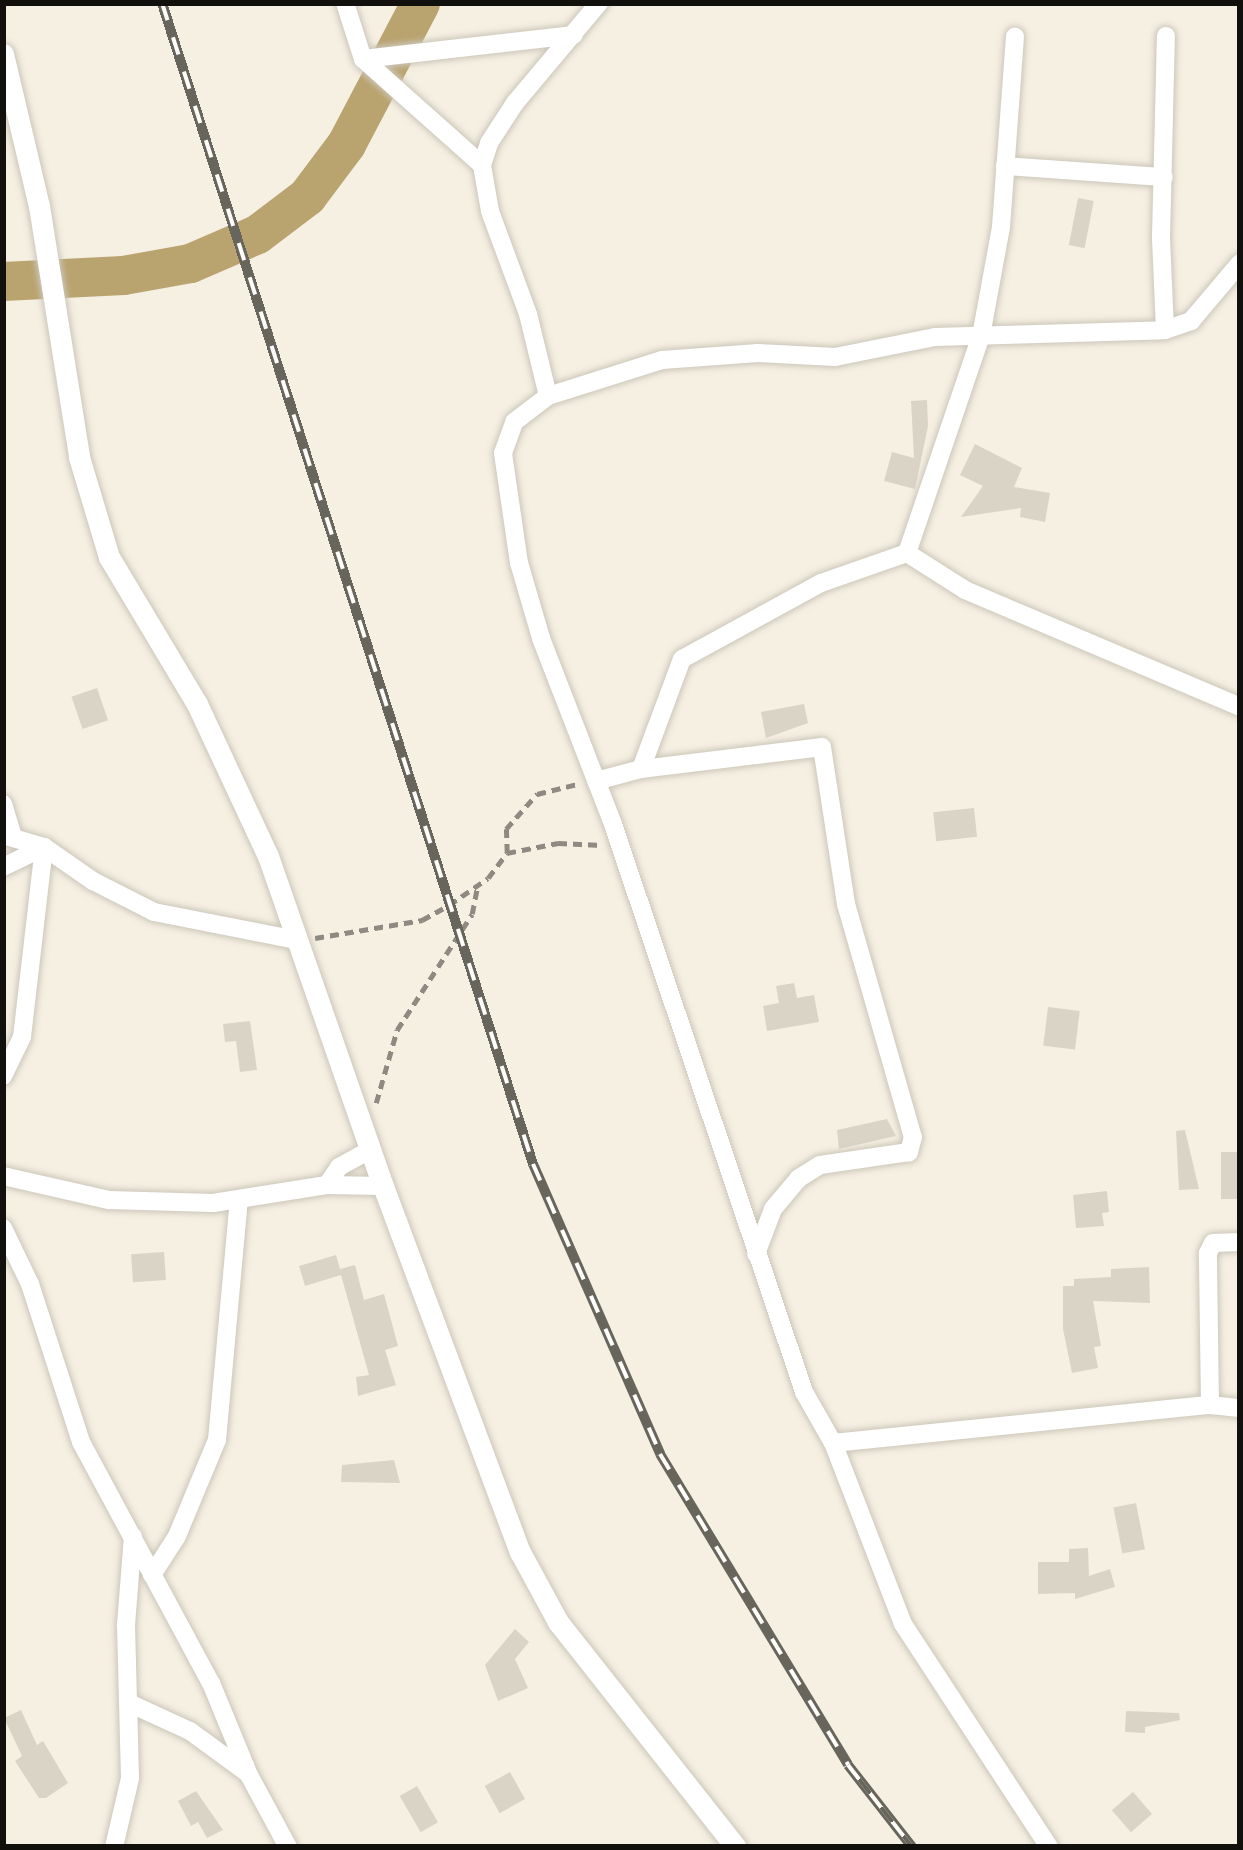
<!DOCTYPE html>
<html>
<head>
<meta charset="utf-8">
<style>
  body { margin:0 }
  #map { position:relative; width:1243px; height:1850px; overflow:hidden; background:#f6f0e3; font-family:Lato,sans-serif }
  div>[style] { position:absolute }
  .river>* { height:39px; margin:-19.5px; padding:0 19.5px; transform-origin:19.5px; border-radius:19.5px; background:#b9a36f }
  .building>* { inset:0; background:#dad4c7; transform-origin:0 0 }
  .path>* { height:4.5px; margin-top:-2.25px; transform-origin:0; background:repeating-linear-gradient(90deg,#8e8a81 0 9px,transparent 0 15px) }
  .roads { filter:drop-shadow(0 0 3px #ccc7ba) drop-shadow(0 0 3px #ccc7ba) }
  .minor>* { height:18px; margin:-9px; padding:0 9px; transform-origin:9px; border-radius:9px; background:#fff }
  .tertiary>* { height:21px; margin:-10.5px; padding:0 10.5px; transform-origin:10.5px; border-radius:10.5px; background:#fff }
  .rail>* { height:10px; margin-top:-5px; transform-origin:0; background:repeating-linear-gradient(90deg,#fffefb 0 18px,#68655d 0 36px); box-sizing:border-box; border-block:3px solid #68655d }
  span { translate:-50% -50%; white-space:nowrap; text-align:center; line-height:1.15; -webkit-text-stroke:9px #fffefb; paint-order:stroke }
  .frame { position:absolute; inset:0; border:6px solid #12100c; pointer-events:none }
</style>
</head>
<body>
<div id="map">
  <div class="river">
    <div style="left:3px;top:281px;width:120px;rotate:-2.9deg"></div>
    <div style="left:123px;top:275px;width:68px;rotate:-10.2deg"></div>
    <div style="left:190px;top:263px;width:73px;rotate:-23.4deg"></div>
    <div style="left:257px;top:234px;width:63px;rotate:-37.2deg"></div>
    <div style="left:307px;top:196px;width:65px;rotate:-53.1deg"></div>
    <div style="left:346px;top:144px;width:159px;rotate:-62.3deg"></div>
  </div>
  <div class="building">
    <div style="left:1078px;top:198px;width:16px;height:48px;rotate:11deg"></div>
    <div style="clip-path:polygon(927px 400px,928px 426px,915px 489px,884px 481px,892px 452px,914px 458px,911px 401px)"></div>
    <div style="clip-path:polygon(975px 444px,1022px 468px,1014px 487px,1050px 493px,1045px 522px,1020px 517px,1021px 508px,961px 517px,983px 486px,960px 475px)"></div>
    <div style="left:97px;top:688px;width:34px;height:27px;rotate:71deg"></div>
    <div style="clip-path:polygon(804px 704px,808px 723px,766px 738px,761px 712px)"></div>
    <div style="left:974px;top:808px;width:29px;height:41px;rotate:84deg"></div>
    <div style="clip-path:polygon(794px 983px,797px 998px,814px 995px,819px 1022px,767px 1031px,763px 1006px,779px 1003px,776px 986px)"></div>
    <div style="left:1048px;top:1007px;width:32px;height:39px;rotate:7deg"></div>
    <div style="clip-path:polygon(250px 1021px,257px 1070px,240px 1072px,236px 1041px,225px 1042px,223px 1024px)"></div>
    <div style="clip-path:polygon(887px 1119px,896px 1136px,839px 1149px,837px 1130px)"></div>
    <div style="clip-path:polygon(1185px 1130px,1199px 1189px,1179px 1190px,1176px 1131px)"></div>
    <div style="left:1221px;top:1152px;width:17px;height:47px"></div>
    <div style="clip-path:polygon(1107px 1191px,1109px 1212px,1102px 1213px,1104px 1226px,1076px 1228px,1073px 1195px)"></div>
    <div style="left:164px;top:1252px;width:28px;height:33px;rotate:86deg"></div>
    <div style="clip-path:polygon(336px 1255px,340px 1269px,355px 1265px,364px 1300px,384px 1294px,398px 1346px,385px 1350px,396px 1385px,358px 1396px,356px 1377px,369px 1375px,341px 1275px,305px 1286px,299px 1266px)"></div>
    <div style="clip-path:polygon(1149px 1267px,1150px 1303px,1093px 1301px,1101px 1346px,1094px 1347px,1098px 1368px,1072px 1373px,1063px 1329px,1063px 1286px,1074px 1286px,1074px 1279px,1111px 1277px,1111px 1269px)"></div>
    <div style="clip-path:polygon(394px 1460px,400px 1483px,341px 1482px,342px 1465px)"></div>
    <div style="left:1136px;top:1503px;width:47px;height:23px;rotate:79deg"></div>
    <div style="clip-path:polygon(1088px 1548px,1089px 1576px,1110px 1569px,1115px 1587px,1075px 1599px,1075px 1593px,1038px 1594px,1038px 1562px,1069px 1562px,1069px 1549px)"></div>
    <div style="clip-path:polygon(515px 1629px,529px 1642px,515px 1659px,528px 1688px,498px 1701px,485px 1665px)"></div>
    <div style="clip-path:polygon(21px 1710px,37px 1745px,43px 1741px,68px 1783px,46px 1798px,39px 1798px,15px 1761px,22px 1756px,4px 1718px)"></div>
    <div style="clip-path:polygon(1126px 1711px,1179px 1713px,1180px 1720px,1145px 1727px,1145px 1733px,1125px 1732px)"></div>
    <div style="left:510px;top:1772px;width:31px;height:29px;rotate:61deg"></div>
    <div style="left:417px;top:1786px;width:42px;height:20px;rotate:60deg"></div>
    <div style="clip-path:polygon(196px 1791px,223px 1830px,207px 1838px,198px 1822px,191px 1826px,178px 1801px)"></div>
    <div style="left:1133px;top:1792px;width:29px;height:28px;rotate:49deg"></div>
  </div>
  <div class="path">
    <div style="left:507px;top:853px;width:52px;rotate:-11.1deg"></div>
    <div style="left:558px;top:843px;width:44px;rotate:2.6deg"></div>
    <div style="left:315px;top:938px;width:109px;rotate:-9.5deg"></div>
    <div style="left:422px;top:920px;width:31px;rotate:-29deg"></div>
    <div style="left:449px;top:905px;width:47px;rotate:-34.7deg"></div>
    <div style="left:488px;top:878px;width:31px;rotate:-53deg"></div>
    <div style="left:507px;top:853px;width:24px;rotate:-92deg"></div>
    <div style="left:506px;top:829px;width:47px;rotate:-48.5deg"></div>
    <div style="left:537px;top:794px;width:41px;rotate:-14deg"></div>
    <div style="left:376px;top:1103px;width:76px;rotate:-74deg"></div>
    <div style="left:397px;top:1030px;width:138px;rotate:-57.1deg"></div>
    <div style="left:472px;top:914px;width:26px;rotate:-79deg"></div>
  </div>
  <div class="roads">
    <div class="minor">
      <div style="left:345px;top:3px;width:59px;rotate:72.2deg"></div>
      <div style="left:363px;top:59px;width:159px;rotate:41.7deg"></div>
      <div style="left:363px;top:59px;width:212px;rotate:-6.5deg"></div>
      <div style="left:1005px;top:166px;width:159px;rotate:4deg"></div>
      <div style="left:1165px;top:330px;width:93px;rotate:-92.5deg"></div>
      <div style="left:1161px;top:237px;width:201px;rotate:-88.6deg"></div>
      <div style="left:548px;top:396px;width:84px;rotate:-103.7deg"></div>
      <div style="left:528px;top:314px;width:110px;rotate:-110.3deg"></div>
      <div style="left:490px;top:211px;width:47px;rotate:-99.9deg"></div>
      <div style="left:482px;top:165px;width:23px;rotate:-72deg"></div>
      <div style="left:489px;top:143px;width:48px;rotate:-57deg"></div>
      <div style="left:515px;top:103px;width:131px;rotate:-50deg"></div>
      <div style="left:907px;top:553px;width:69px;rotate:32.5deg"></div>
      <div style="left:965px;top:590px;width:299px;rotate:23deg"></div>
      <div style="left:641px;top:769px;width:117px;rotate:-69.6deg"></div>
      <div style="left:682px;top:659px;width:158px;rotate:-28.7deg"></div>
      <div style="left:821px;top:583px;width:91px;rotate:-19.2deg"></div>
      <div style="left:907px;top:553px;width:229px;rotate:-71.2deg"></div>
      <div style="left:981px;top:336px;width:111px;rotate:-79.6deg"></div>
      <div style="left:1001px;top:227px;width:191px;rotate:-85.8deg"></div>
      <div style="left:596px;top:781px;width:47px;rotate:-14.9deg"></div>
      <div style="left:641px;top:769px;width:182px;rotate:-6.9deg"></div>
      <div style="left:822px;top:747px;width:159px;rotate:81.3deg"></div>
      <div style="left:846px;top:904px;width:242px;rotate:74deg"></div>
      <div style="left:913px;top:1137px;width:16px;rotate:105deg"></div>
      <div style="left:909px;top:1152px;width:90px;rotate:171.7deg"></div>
      <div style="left:820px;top:1165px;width:25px;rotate:148deg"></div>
      <div style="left:799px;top:1178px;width:40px;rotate:130deg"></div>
      <div style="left:773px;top:1209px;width:48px;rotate:110.7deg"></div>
      <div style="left:3px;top:804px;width:34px;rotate:73deg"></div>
      <div style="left:3px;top:835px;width:43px;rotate:16.3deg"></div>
      <div style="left:44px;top:847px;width:60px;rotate:34.8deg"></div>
      <div style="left:93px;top:881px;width:68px;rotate:26.9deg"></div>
      <div style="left:154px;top:912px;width:146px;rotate:11.1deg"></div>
      <div style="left:3px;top:867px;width:46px;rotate:-26deg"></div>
      <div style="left:3px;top:1076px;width:43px;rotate:-64deg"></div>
      <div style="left:22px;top:1037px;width:191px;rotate:-83.4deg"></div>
      <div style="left:3px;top:1176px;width:109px;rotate:12.8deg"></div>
      <div style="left:109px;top:1200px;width:104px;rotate:1.7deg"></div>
      <div style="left:213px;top:1203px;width:115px;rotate:-9deg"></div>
      <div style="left:327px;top:1185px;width:56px;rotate:1deg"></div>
      <div style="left:327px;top:1185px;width:22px;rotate:-56deg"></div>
      <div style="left:339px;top:1167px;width:35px;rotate:-29deg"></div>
      <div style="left:3px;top:1228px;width:62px;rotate:64.3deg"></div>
      <div style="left:30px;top:1284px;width:166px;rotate:72.1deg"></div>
      <div style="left:81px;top:1442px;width:274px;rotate:61.7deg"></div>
      <div style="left:211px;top:1683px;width:100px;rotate:67.6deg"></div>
      <div style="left:249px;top:1775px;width:82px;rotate:61.6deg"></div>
      <div style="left:1210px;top:1405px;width:152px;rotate:-90.8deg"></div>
      <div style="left:1208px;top:1253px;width:11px;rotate:-63deg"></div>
      <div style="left:1213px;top:1243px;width:27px;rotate:-2deg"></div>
      <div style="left:833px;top:1443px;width:379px;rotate:-5.8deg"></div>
      <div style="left:1210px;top:1405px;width:30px;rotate:6deg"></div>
      <div style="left:152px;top:1575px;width:46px;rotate:-57.3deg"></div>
      <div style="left:177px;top:1536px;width:104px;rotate:-67.4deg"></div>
      <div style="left:217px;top:1440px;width:241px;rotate:-84.8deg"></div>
      <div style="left:131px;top:1704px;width:65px;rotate:24.6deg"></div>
      <div style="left:190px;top:1731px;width:69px;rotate:36.2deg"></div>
      <div style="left:114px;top:1847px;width:71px;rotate:-76.9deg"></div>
      <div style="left:130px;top:1778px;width:153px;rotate:-91.5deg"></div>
      <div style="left:126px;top:1625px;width:89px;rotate:-85.5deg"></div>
      <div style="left:1049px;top:1847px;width:267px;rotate:-123.2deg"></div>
      <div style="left:903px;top:1624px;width:194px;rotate:-111.1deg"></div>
      <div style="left:833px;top:1443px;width:59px;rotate:-119.6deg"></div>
      <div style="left:804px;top:1392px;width:599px;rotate:-108.59deg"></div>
      <div style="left:613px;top:824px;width:199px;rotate:-111.2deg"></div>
      <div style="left:541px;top:638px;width:78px;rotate:-106.3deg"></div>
      <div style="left:519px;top:563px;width:111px;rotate:-98.3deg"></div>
      <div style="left:503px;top:453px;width:33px;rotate:-70deg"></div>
      <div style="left:514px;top:422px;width:43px;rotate:-37.4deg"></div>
      <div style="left:548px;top:396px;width:120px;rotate:-17.5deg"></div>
      <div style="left:662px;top:360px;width:96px;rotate:-4.2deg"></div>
      <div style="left:758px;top:353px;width:77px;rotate:3deg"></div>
      <div style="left:835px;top:357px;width:102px;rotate:-11.3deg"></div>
      <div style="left:935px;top:337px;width:230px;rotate:-1.7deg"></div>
      <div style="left:1165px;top:330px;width:28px;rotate:-19deg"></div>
      <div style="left:1191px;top:321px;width:76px;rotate:-49.8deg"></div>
    </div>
    <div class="tertiary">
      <div style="left:3px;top:54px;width:156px;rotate:76.7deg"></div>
      <div style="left:39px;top:206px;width:254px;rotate:80.9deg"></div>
      <div style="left:79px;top:457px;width:104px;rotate:73.3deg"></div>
      <div style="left:109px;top:557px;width:171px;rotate:59.1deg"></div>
      <div style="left:197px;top:704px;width:168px;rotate:65deg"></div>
      <div style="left:268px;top:856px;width:349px;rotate:70.8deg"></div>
      <div style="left:383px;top:1186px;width:391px;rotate:69.5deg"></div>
      <div style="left:520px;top:1552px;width:80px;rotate:61.5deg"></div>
      <div style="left:558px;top:1622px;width:287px;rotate:51.7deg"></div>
    </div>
  </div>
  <div class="rail">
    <div style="left:162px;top:3px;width:1219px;rotate:72.28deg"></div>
    <div style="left:533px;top:1164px;width:317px;rotate:66.3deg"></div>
    <div style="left:660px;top:1454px;width:363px;rotate:58.8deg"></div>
    <div style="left:848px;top:1765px;width:104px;rotate:52deg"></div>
  </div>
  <div class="frame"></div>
</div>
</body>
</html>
